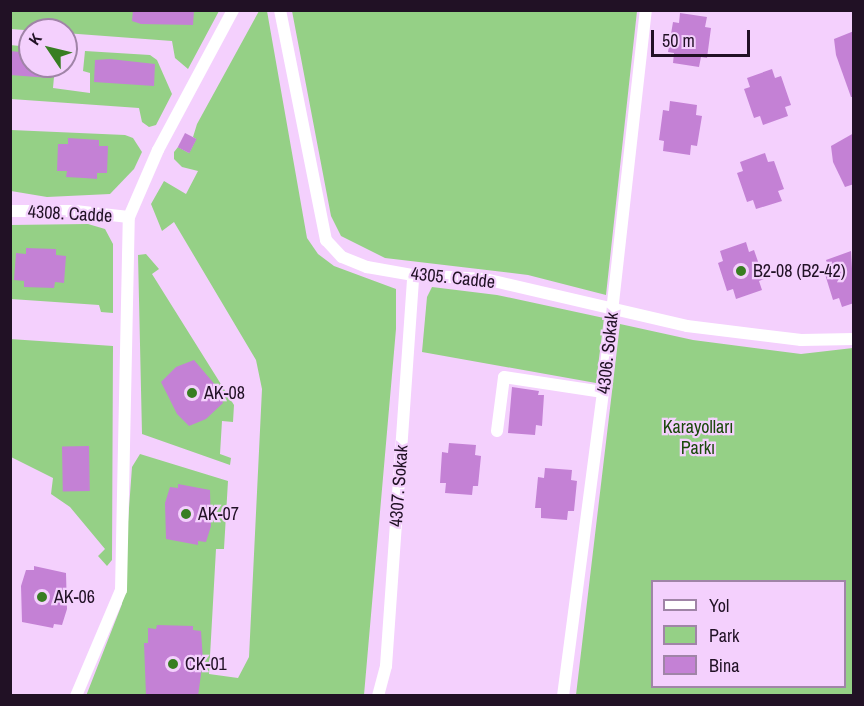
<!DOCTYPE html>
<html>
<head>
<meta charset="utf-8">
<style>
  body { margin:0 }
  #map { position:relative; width:864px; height:706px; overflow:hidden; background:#f4d0fd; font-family:"Archivo Narrow",sans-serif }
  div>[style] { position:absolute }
  .green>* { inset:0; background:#95d086 }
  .building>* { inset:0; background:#c481d5; transform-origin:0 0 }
  .street>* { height:12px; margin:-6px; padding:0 6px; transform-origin:6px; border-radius:6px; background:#fff }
  .dots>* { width:16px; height:16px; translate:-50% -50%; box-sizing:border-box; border:3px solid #f4d0fd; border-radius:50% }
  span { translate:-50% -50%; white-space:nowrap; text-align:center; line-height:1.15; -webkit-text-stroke:4.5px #f4d0fd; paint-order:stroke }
  .street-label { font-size:18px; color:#211125 }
  .poi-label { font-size:18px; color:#211125 }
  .left { translate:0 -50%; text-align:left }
  .park-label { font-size:18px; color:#1a480b }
  .frame { position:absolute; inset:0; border:12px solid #211125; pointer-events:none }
  .legend { position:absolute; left:651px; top:580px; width:195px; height:108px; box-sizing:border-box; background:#f4d0fd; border:2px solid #a084a7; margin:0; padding:8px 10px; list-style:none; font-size:18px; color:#211125 }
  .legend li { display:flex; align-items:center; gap:12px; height:30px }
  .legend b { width:30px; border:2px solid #a084a7 }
  .north { position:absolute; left:18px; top:18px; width:60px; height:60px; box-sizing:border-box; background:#f4d0fd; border:2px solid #a084a7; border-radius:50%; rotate:305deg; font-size:16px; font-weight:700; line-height:24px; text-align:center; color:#211125 }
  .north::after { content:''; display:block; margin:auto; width:21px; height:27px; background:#387e22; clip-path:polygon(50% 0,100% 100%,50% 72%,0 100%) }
  .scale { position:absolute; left:651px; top:30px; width:99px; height:27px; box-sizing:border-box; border:3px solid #211125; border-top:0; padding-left:8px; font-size:18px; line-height:21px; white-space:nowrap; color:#211125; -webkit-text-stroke:4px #f4d0fd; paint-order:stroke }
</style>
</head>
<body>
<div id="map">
  <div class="green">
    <div style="clip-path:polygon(10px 11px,219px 11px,188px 69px,175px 58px,172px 41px,11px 29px)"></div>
    <div style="clip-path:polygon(259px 11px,267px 11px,307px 238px,318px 254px,334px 266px,396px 289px,396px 329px,364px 695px,86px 696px,122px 604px,132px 467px,140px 454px,228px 481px,224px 549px,216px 549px,209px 674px,238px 678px,249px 657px,262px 389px,256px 360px,174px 222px,162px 231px,151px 204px,164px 181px,186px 194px,198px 171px,182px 167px,174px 159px,174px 152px,178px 147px,189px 153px,196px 139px,193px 137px,197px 124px)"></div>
    <div style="clip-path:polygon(292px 11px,637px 11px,606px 295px,528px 275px,385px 258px,341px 236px,331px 216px)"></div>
    <div style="clip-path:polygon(10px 45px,30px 47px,30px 66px,55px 66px,53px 88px,90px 93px,90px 73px,83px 71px,85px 51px,150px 55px,157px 60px,172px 94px,156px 125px,149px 127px,142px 122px,139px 108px,11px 99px)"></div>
    <div style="clip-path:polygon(11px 130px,125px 135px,133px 138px,142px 152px,134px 169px,110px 194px,47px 197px,11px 191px)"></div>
    <div style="clip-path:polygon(88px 224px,105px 229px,113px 244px,113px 313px,101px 312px,99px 305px,11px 299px,10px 225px)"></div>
    <div style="clip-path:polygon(146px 254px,159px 269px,152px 274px,234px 405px,233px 422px,222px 421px,220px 454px,231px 458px,230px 465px,142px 434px,138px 255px)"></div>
    <div style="clip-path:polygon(432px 287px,497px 295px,604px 318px,596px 383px,422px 352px,427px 297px)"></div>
    <div style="clip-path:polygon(evenodd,620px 324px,693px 340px,801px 354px,853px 348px,853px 695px,576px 695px,620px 324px,652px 582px,844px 582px,844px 686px,652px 686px,652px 582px)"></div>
    <div style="clip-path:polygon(10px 339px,113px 346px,112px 560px,107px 566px,98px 556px,105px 549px,70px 507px,51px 494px,53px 478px,11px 457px)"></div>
  </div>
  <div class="building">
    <div style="clip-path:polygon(133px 10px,194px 10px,193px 25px,141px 24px,132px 21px)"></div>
    <div style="clip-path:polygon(680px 13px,707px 17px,705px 27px,711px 28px,707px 58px,701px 57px,699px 67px,673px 63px,674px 53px,668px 52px,673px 22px,679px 23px)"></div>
    <div style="clip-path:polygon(854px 31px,854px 97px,851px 97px,836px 55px,834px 39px)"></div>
    <div style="clip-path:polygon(10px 51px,30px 53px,30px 66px,51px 66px,50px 78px,10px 75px)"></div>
    <div style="clip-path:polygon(110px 59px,155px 64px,154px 86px,94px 82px,95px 60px)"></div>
    <div style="clip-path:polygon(772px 69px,775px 78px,781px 76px,791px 105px,785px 107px,788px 116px,763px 125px,760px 116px,754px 118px,744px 89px,750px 87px,747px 78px)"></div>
    <div style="clip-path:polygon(670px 101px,697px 105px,696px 115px,702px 116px,697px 146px,691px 145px,690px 155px,663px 151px,664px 141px,659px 140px,663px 110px,669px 111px)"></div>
    <div style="left:185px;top:133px;width:13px;height:16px;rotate:27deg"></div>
    <div style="clip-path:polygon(854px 133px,854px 184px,845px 187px,833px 162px,831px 146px)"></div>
    <div style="clip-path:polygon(68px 138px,99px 140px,99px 146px,108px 146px,107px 173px,97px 173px,97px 179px,84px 178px,66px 177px,67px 171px,57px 171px,58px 144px,68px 144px)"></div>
    <div style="clip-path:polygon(765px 153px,768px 162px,774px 161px,784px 189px,778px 191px,782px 201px,756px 209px,753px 200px,747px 202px,737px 173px,743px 171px,740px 162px)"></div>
    <div style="clip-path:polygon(746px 242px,749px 252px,754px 250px,764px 279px,759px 281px,762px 290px,736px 299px,733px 289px,727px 291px,718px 263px,723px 261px,720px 251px)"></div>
    <div style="clip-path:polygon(26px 248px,56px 249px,56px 255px,66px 256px,64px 283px,55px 282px,54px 288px,24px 287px,24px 281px,14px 280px,16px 253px,26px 254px)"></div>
    <div style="clip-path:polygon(851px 251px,854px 303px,842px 307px,839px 298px,833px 300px,824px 271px,829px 269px,826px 260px)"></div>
    <div style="clip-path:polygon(194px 360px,217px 387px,223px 403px,206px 419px,189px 426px,177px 414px,161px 382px,176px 367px)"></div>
    <div style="clip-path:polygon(512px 387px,539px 391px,538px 395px,544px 395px,542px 426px,536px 425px,535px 435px,508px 433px)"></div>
    <div style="clip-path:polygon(449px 443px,476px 445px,475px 455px,481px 456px,478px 486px,473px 486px,472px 495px,445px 493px,446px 483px,440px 483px,442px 452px,448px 453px)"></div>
    <div style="left:89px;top:446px;width:45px;height:27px;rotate:89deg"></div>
    <div style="clip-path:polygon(545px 468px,572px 470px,571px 480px,577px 481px,574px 511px,568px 511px,567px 520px,541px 518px,541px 508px,535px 508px,538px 477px,544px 478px)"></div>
    <div style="clip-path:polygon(178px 484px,210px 490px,211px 526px,206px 542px,198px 541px,198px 545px,166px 539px,165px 503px,170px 487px,178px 488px)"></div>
    <div style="clip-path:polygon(34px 566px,66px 573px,67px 609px,62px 625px,54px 624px,53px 628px,22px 622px,21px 586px,26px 570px,34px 570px)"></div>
    <div style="clip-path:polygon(157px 625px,193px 626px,193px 630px,201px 631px,203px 660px,198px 696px,146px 696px,144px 643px,148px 643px,148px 628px,156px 629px)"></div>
  </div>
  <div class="street">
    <div style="left:280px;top:10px;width:235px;rotate:78.7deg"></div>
    <div style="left:326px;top:240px;width:23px;rotate:47deg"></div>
    <div style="left:342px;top:257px;width:27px;rotate:22deg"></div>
    <div style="left:367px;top:267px;width:47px;rotate:9.9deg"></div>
    <div style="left:413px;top:275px;width:72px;rotate:3.2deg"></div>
    <div style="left:485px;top:279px;width:207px;rotate:13.1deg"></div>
    <div style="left:687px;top:326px;width:115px;rotate:7deg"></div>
    <div style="left:801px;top:340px;width:53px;rotate:-1.1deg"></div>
    <div style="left:10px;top:211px;width:65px"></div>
    <div style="left:75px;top:211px;width:54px;rotate:6.3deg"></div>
    <div style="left:497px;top:431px;width:54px;rotate:-82.6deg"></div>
    <div style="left:504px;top:377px;width:100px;rotate:8.6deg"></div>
    <div style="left:76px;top:696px;width:115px;rotate:-67deg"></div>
    <div style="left:121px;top:590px;width:373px;rotate:-88.8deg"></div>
    <div style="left:129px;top:217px;width:73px;rotate:-66.6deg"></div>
    <div style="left:158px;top:150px;width:159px;rotate:-61.8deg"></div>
    <div style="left:378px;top:696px;width:31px;rotate:-75deg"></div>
    <div style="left:386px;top:666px;width:392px;rotate:-86deg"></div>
    <div style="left:563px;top:696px;width:307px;rotate:-82.5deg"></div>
    <div style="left:603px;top:392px;width:384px;rotate:-83.6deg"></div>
  </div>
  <div class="dots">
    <div style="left:741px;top:271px;background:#387e22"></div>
    <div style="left:192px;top:393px;background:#387e22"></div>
    <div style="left:186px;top:514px;background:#387e22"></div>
    <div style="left:42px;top:597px;background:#387e22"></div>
    <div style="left:173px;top:664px;background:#387e22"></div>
  </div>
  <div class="street-label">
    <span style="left:70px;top:214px;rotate:3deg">4308. Cadde</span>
    <span style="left:453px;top:278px;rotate:6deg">4305. Cadde</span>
    <span style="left:608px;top:353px;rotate:-84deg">4306. Sokak</span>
    <span style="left:399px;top:486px;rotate:-86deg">4307. Sokak</span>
  </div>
  <div class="poi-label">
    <span class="left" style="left:753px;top:271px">B2-08 (B2-42)</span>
    <span class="left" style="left:204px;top:393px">AK-08</span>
    <span class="left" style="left:198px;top:514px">AK-07</span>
    <span class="left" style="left:54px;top:597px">AK-06</span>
    <span class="left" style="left:185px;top:664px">CK-01</span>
  </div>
  <div class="park-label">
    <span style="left:698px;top:438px">Karayolları<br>Parkı</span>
  </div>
  <div class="frame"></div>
  <ul class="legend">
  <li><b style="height:8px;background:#fff"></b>Yol</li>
  <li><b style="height:16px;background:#95d086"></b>Park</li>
  <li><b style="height:16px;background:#c481d5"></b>Bina</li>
  </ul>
  <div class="north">K</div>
  <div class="scale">50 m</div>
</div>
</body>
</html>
